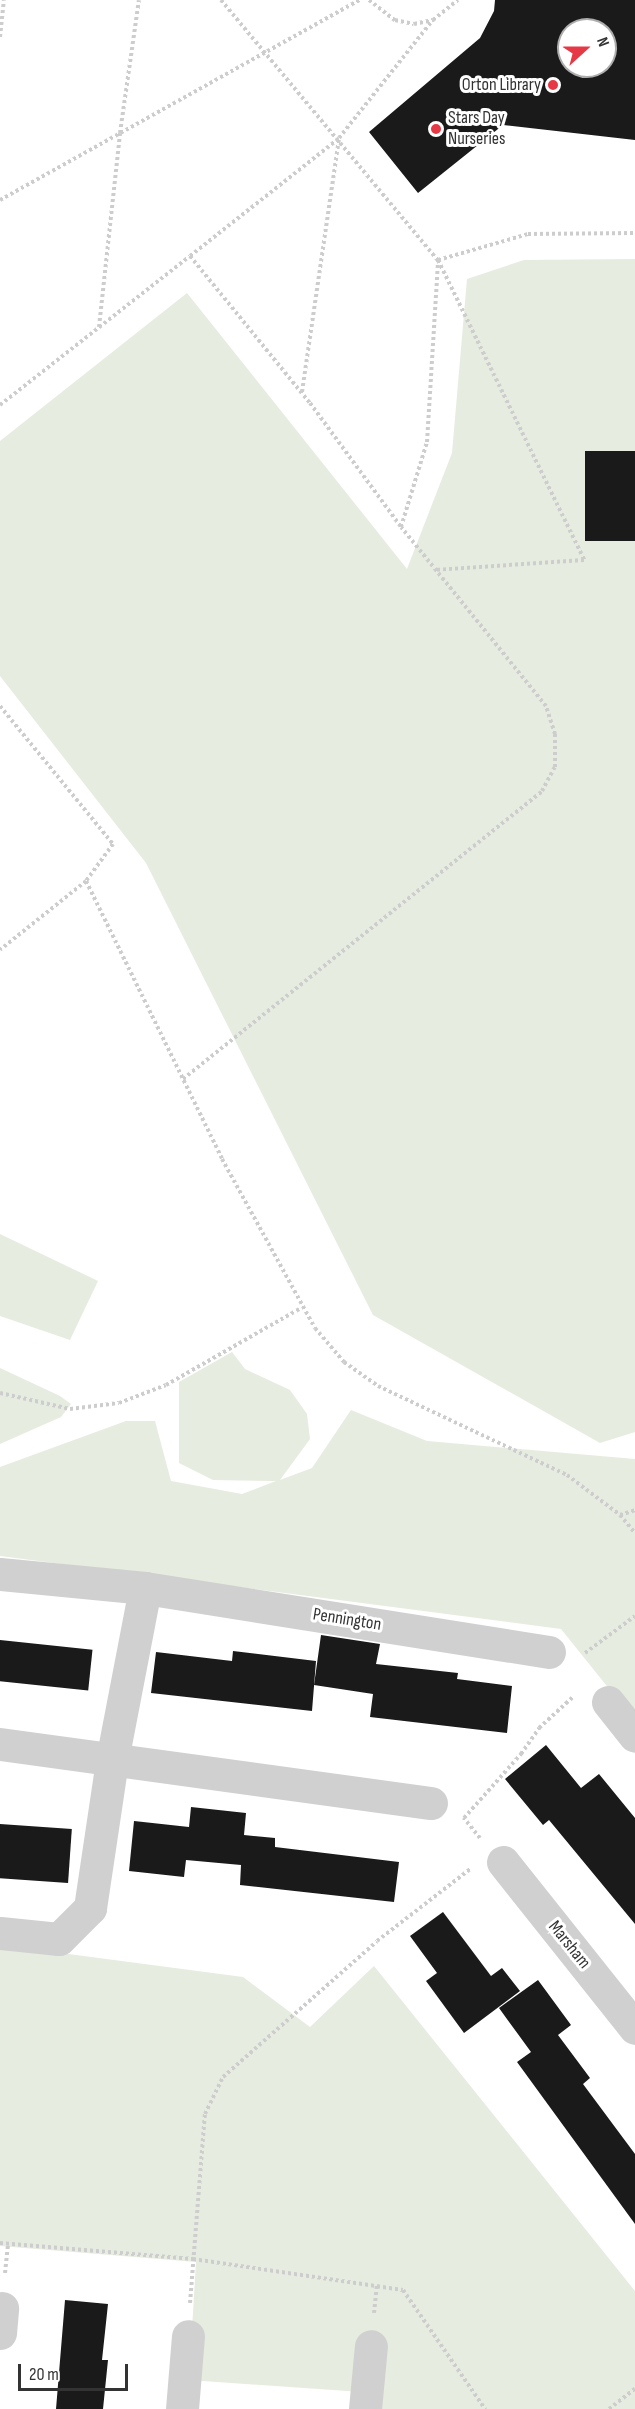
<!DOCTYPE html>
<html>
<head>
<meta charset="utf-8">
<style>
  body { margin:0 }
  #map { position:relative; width:635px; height:2409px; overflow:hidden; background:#fff; font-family:"Sofia Sans Condensed",sans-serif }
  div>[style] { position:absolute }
  .green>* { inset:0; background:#e6ecdf }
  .building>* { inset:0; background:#1a1a1a; transform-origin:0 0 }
  .path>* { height:4px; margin-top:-2px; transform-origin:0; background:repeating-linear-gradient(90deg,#cdcdcd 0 3px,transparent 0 6px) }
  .minor>* { height:33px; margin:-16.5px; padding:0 16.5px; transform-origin:16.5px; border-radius:16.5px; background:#d0d0d0 }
  .dots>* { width:16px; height:16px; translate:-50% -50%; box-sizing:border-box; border:3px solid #fff; border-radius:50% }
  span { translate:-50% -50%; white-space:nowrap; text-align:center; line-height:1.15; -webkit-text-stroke:6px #fff; paint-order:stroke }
  .poi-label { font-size:18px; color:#333 }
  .right { translate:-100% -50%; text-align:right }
  .left { translate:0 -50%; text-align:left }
  .street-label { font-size:18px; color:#333 }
  .north { position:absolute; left:557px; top:18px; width:60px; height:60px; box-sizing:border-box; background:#fff; border:2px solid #adadad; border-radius:50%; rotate:69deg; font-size:16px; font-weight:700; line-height:24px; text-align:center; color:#333 }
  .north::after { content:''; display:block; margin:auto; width:21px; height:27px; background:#e63946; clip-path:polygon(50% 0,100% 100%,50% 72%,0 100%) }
  .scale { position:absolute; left:18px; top:2364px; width:110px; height:27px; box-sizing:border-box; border:3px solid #333; border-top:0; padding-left:8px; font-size:18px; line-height:21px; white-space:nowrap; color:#333; -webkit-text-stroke:4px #fff; paint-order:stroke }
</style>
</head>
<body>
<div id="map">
  <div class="green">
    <div style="clip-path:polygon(635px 259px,635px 1432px,600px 1443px,373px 1315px,146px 863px,0 676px,0 441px,187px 293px,407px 569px,452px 453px,467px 279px,524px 260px)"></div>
    <div style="clip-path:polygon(0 1234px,98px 1281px,70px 1340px,0 1316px)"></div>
    <div style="clip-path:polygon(232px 1352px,245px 1369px,290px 1390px,307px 1414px,310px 1439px,280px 1480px,312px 1468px,351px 1410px,427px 1441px,635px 1459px,635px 1721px,561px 1629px,0 1556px,0 1467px,126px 1421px,155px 1421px,171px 1481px,242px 1494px,276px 1481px,213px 1480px,179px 1463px,179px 1382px)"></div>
    <div style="clip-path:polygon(0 1368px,60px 1396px,71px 1404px,61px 1417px,0 1444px)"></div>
    <div style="clip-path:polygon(0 1945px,243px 1977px,310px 2027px,374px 1966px,635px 2291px,635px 2409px,376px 2409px,376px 2393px,189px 2380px,196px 2262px,0 2246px)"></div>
  </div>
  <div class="building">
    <div style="clip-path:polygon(evenodd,495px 0,635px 0,635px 140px,503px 125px,418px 193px,369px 132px,480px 38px,494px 11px,495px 0,569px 30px,605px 30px,605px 66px,569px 66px,569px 30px)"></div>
    <div style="left:635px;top:451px;width:90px;height:50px;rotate:90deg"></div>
    <div style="clip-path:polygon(321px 1635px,380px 1644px,376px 1664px,458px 1673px,457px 1679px,512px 1686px,507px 1733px,370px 1717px,373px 1694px,314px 1685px)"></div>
    <div style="left:0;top:1640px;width:93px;height:41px;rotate:6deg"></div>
    <div style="clip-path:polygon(233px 1651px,316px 1661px,312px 1711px,151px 1693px,156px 1652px,232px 1661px)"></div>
    <div style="clip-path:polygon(546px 1745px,581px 1788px,599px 1774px,635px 1818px,635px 1924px,549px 1820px,543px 1825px,505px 1779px)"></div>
    <div style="clip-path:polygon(191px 1807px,246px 1813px,244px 1835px,275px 1838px,275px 1847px,399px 1862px,394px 1902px,240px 1885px,241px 1865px,186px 1860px,184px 1877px,129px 1871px,134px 1821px,189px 1827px)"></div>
    <div style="left:0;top:1824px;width:72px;height:54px;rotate:4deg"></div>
    <div style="clip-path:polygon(443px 1912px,491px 1976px,502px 1968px,520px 1991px,464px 2033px,426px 1981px,437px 1973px,410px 1936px)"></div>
    <div style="clip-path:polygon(538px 1980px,571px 2025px,558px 2035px,590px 2078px,583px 2084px,635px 2154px,635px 2224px,517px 2062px,531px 2052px,499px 2008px)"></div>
    <div style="clip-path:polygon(65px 2300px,108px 2304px,102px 2360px,108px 2360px,103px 2409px,56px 2409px)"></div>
  </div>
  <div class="path">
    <div style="left:221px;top:0;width:339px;rotate:50.2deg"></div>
    <div style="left:438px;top:260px;width:334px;rotate:64deg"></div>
    <div style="left:584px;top:560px;width:149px;rotate:176.2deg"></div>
    <div style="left:369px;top:0;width:33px;rotate:38deg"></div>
    <div style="left:395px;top:20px;width:19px;rotate:12deg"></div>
    <div style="left:414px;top:24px;width:19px;rotate:-12deg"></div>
    <div style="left:433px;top:20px;width:32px;rotate:-39deg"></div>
    <div style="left:0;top:37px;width:37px;rotate:-84deg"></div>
    <div style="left:0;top:200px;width:412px;rotate:-29.1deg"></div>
    <div style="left:190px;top:256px;width:189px;rotate:-38.3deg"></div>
    <div style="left:438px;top:260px;width:94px;rotate:-16.1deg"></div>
    <div style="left:528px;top:234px;width:107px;rotate:-0.5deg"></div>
    <div style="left:99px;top:327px;width:195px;rotate:-83.8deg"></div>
    <div style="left:120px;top:133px;width:134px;rotate:-81.9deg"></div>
    <div style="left:302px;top:392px;width:257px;rotate:-81.7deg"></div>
    <div style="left:339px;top:138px;width:151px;rotate:-51.5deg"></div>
    <div style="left:0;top:405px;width:241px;rotate:-38.1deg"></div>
    <div style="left:190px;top:256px;width:190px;rotate:50.8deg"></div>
    <div style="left:310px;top:403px;width:154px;rotate:53.7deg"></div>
    <div style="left:401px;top:527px;width:89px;rotate:-73deg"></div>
    <div style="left:427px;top:442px;width:182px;rotate:-86.5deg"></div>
    <div style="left:0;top:706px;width:178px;rotate:50.7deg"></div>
    <div style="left:113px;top:844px;width:46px;rotate:126.1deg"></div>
    <div style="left:86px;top:881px;width:110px;rotate:141.3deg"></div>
    <div style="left:86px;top:881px;width:309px;rotate:63.9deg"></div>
    <div style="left:222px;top:1159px;width:193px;rotate:61.2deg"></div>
    <div style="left:315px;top:1328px;width:45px;rotate:49.5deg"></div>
    <div style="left:344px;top:1362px;width:42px;rotate:35.2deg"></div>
    <div style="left:378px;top:1386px;width:209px;rotate:25.2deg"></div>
    <div style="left:567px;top:1475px;width:66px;rotate:37deg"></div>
    <div style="left:620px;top:1515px;width:23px;rotate:50deg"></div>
    <div style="left:183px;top:1079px;width:460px;rotate:-38.7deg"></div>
    <div style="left:542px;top:791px;width:27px;rotate:-62deg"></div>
    <div style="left:555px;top:767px;width:33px;rotate:-90deg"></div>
    <div style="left:555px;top:734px;width:29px;rotate:-108deg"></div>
    <div style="left:546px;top:706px;width:230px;rotate:-129deg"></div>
    <div style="left:0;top:1393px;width:72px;rotate:12.9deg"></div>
    <div style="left:70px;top:1409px;width:49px;rotate:-7deg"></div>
    <div style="left:119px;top:1403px;width:50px;rotate:-21deg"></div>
    <div style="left:166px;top:1385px;width:155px;rotate:-29.7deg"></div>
    <div style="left:620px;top:1515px;width:16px;rotate:-18deg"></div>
    <div style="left:585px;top:1653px;width:62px;rotate:-36.5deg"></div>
    <div style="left:480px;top:1838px;width:26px;rotate:-129deg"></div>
    <div style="left:464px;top:1818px;width:86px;rotate:-48.3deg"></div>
    <div style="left:521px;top:1754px;width:32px;rotate:-55deg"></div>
    <div style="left:539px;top:1728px;width:47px;rotate:-42.4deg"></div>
    <div style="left:0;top:2243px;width:194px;rotate:4.7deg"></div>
    <div style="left:193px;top:2259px;width:212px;rotate:8.4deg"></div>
    <div style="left:403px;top:2290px;width:145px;rotate:55.4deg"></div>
    <div style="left:5px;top:2273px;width:29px;rotate:-84deg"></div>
    <div style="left:190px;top:2303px;width:190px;rotate:-85.5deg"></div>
    <div style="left:205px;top:2114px;width:41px;rotate:-64.1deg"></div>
    <div style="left:223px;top:2077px;width:205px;rotate:-41.4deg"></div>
    <div style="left:377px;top:1941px;width:118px;rotate:-37.7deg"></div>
    <div style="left:374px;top:2313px;width:29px;rotate:-84deg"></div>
    <div style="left:609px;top:2409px;width:33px;rotate:-38deg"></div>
  </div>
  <div class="minor">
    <div style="left:0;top:1574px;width:146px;rotate:5.5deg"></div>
    <div style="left:145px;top:1588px;width:409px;rotate:9deg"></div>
    <div style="left:608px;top:1702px;width:43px;rotate:51.5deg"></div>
    <div style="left:0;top:1744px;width:435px;rotate:7.8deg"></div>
    <div style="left:503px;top:1862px;width:212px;rotate:51.5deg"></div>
    <div style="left:0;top:1933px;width:59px;rotate:5.8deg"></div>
    <div style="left:59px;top:1939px;width:44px;rotate:-45deg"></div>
    <div style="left:90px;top:1908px;width:150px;rotate:-81.5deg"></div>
    <div style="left:112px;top:1760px;width:175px;rotate:-79.1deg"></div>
    <div style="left:0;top:2333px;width:25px;rotate:-85deg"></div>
    <div style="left:182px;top:2409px;width:73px;rotate:-85.3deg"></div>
    <div style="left:365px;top:2409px;width:63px;rotate:-84.6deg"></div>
  </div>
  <div class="dots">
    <div style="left:553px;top:85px;background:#e63946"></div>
    <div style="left:436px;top:129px;background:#e63946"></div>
  </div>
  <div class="poi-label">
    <span class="right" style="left:541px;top:85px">Orton Library</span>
    <span class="left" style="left:448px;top:129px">Stars Day<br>Nurseries</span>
  </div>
  <div class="street-label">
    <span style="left:347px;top:1620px;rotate:9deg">Pennington</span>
    <span style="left:569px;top:1945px;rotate:51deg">Marsham</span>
  </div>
  <div class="north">N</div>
  <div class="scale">20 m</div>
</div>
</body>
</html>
